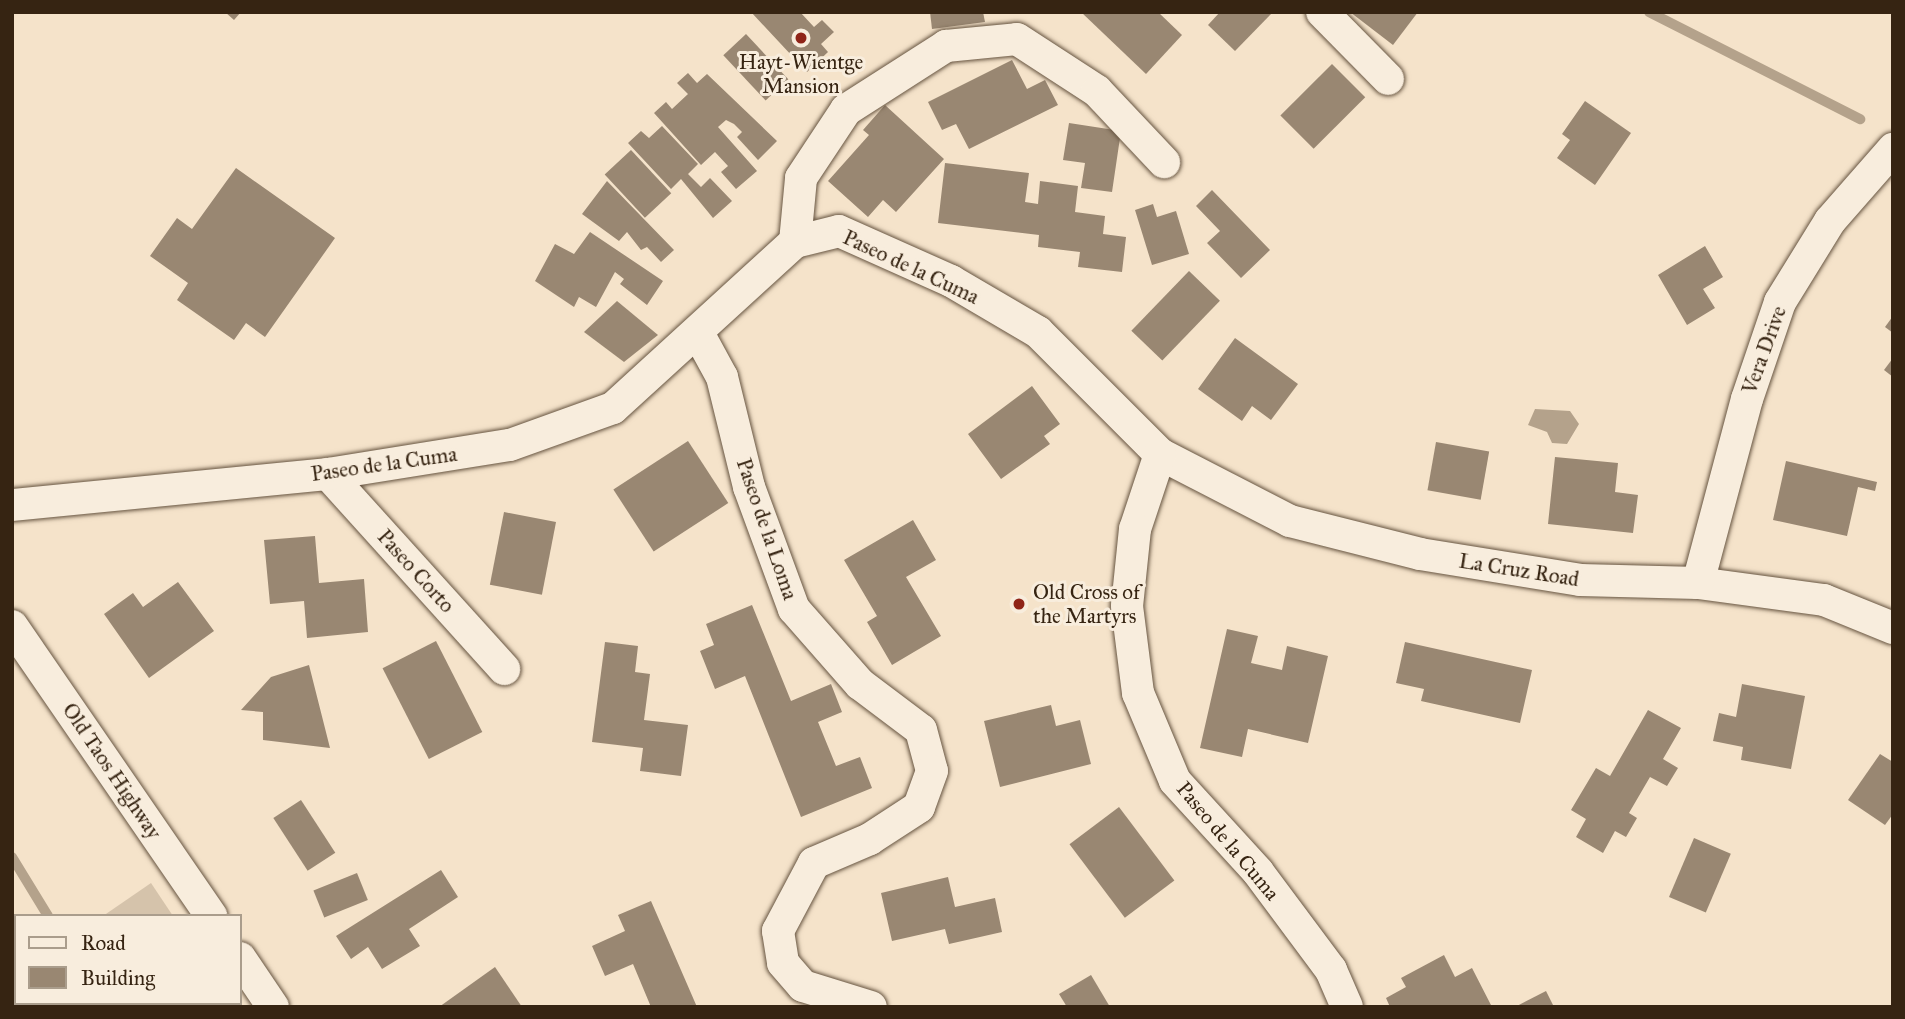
<!DOCTYPE html>
<html>
<head>
<meta charset="utf-8">
<style>
  body { margin:0 }
  #map { position:relative; width:1905px; height:1019px; overflow:hidden; background:#f5e3ca; font-family:"IM FELL Great Primer",serif }
  div>[style] { position:absolute }
  .green>* { inset:0; background:#d5c3ab }
  .water>* { inset:0; background:#b4a28b }
  .stream>* { height:10px; margin:-5px; padding:0 5px; transform-origin:5px; border-radius:5px; background:#b4a28b }
  .building>* { inset:0; background:#998772; transform-origin:0 0 }
  .roads { filter:drop-shadow(0 0 2px #665440) drop-shadow(0 0 2px #665440) }
  .minor>* { height:32px; margin:-16px; padding:0 16px; transform-origin:16px; border-radius:16px; background:#f8eddd }
  .dots>* { width:19px; height:19px; translate:-50% -50%; box-sizing:border-box; border:4px solid #f8eddd; border-radius:50% }
  span { translate:-50% -50%; white-space:nowrap; text-align:center; line-height:1.15; -webkit-text-stroke:6px #f8eddd; paint-order:stroke }
  .poi-label { font-size:21px; color:#362412 }
  .left { translate:0 -50%; text-align:left }
  .street-label { font-size:21px; color:#362412 }
  .frame { position:absolute; inset:0; border:14px solid #362412; pointer-events:none }
  .legend { position:absolute; left:14px; top:914px; width:228px; height:91px; box-sizing:border-box; background:#f8eddd; border:2px solid #aa9d8c; margin:0; padding:9px 12px; list-style:none; font-size:21px; color:#362412 }
  .legend li { display:flex; align-items:center; gap:14px; height:35px }
  .legend b { width:35px; border:2px solid #aa9d8c }
</style>
</head>
<body>
<div id="map">
  <div class="green">
    <div style="clip-path:polygon(151px 883px,173px 916px,103px 916px)"></div>
    <div style="clip-path:polygon(16px 974px,16px 1003px,234px 1007px,12px 1007px)"></div>
  </div>
  <div class="water">
    <div style="clip-path:polygon(1535px 409px,1570px 411px,1579px 424px,1567px 444px,1552px 443px,1547px 432px,1528px 425px)"></div>
  </div>
  <div class="stream">
    <div style="left:1649px;top:12px;width:237px;rotate:26.9deg"></div>
    <div style="left:12px;top:857px;width:69px;rotate:58.6deg"></div>
    <div style="left:102px;top:1003px;width:4px;rotate:63deg"></div>
  </div>
  <div class="building">
    <div style="clip-path:polygon(225px 12px,241px 12px,234px 20px)"></div>
    <div style="clip-path:polygon(751px 12px,800px 12px,814px 27px,822px 20px,834px 32px,821px 44px,828px 52px,807px 72px)"></div>
    <div style="clip-path:polygon(930px 12px,983px 12px,985px 22px,932px 29px)"></div>
    <div style="clip-path:polygon(1081px 12px,1158px 12px,1182px 35px,1146px 74px)"></div>
    <div style="clip-path:polygon(1220px 12px,1273px 12px,1235px 51px,1208px 25px)"></div>
    <div style="clip-path:polygon(1350px 12px,1418px 12px,1393px 45px)"></div>
    <div style="left:746px;top:34px;width:62px;height:31px;rotate:47deg"></div>
    <div style="clip-path:polygon(1012px 60px,1027px 89px,1045px 80px,1058px 105px,969px 149px,956px 124px,942px 130px,928px 102px)"></div>
    <div style="left:1332px;top:64px;width:47px;height:73px;rotate:45deg"></div>
    <div style="clip-path:polygon(688px 73px,697px 83px,707px 74px,777px 141px,758px 160px,737px 137px,742px 132px,734px 124px,726px 120px,718px 127px,757px 171px,736px 189px,721px 172px,728px 166px,715px 152px,701px 165px,654px 113px,666px 102px,672px 109px,688px 94px,677px 83px)"></div>
    <div style="clip-path:polygon(1585px 101px,1631px 133px,1595px 185px,1557px 158px,1570px 140px,1562px 134px)"></div>
    <div style="clip-path:polygon(885px 105px,944px 159px,896px 212px,883px 200px,868px 217px,828px 181px,869px 135px,863px 130px)"></div>
    <div style="clip-path:polygon(1069px 123px,1121px 131px,1112px 192px,1081px 188px,1085px 163px,1063px 160px)"></div>
    <div style="clip-path:polygon(662px 126px,698px 164px,688px 174px,701px 187px,710px 178px,732px 201px,713px 218px,681px 179px,671px 189px,628px 143px,641px 131px,649px 138px)"></div>
    <div style="left:631px;top:150px;width:59px;height:36px;rotate:47deg"></div>
    <div style="clip-path:polygon(945px 163px,1029px 173px,1025px 202px,1038px 204px,1040px 181px,1078px 186px,1075px 212px,1105px 216px,1103px 234px,1126px 237px,1122px 272px,1078px 267px,1080px 252px,1038px 247px,1039px 235px,938px 223px)"></div>
    <div style="clip-path:polygon(236px 168px,335px 238px,265px 337px,246px 323px,234px 340px,177px 300px,188px 283px,150px 256px,177px 218px,192px 229px)"></div>
    <div style="clip-path:polygon(607px 181px,674px 250px,661px 262px,647px 247px,641px 250px,627px 232px,619px 241px,582px 214px)"></div>
    <div style="clip-path:polygon(1212px 190px,1270px 250px,1241px 278px,1207px 243px,1220px 231px,1196px 206px)"></div>
    <div style="clip-path:polygon(1153px 204px,1157px 217px,1176px 211px,1189px 254px,1152px 265px,1135px 210px)"></div>
    <div style="clip-path:polygon(590px 232px,663px 281px,647px 305px,620px 284px,624px 279px,615px 272px,596px 307px,579px 297px,574px 307px,535px 281px,555px 244px,574px 254px)"></div>
    <div style="clip-path:polygon(1705px 246px,1723px 277px,1703px 289px,1715px 308px,1687px 325px,1658px 275px)"></div>
    <div style="left:1189px;top:271px;width:43px;height:83px;rotate:44deg"></div>
    <div style="clip-path:polygon(617px 301px,658px 335px,624px 362px,584px 332px)"></div>
    <div style="clip-path:polygon(1893px 316px,1893px 333px,1885px 327px)"></div>
    <div style="clip-path:polygon(1235px 338px,1298px 384px,1271px 420px,1252px 406px,1242px 421px,1198px 389px)"></div>
    <div style="clip-path:polygon(1893px 358px,1893px 377px,1884px 370px)"></div>
    <div style="clip-path:polygon(1032px 386px,1060px 424px,1044px 436px,1050px 444px,1001px 479px,968px 434px)"></div>
    <div style="left:688px;top:441px;width:74px;height:89px;rotate:57deg"></div>
    <div style="left:1436px;top:442px;width:54px;height:49px;rotate:10deg"></div>
    <div style="clip-path:polygon(1555px 457px,1618px 463px,1615px 492px,1638px 495px,1633px 533px,1548px 524px)"></div>
    <div style="clip-path:polygon(1786px 461px,1877px 482px,1875px 491px,1858px 487px,1847px 536px,1773px 520px)"></div>
    <div style="left:504px;top:512px;width:53px;height:74px;rotate:11deg"></div>
    <div style="clip-path:polygon(913px 520px,936px 560px,906px 577px,941px 636px,892px 665px,867px 622px,877px 616px,844px 560px)"></div>
    <div style="clip-path:polygon(315px 536px,319px 583px,364px 579px,368px 632px,307px 638px,304px 601px,270px 604px,264px 540px)"></div>
    <div style="clip-path:polygon(178px 582px,214px 631px,149px 678px,104px 614px,133px 593px,143px 607px)"></div>
    <div style="clip-path:polygon(752px 605px,791px 701px,831px 684px,842px 712px,818px 722px,836px 766px,860px 757px,872px 788px,801px 817px,745px 676px,715px 689px,700px 651px,714px 645px,706px 624px)"></div>
    <div style="clip-path:polygon(1227px 629px,1258px 636px,1251px 663px,1282px 670px,1287px 646px,1328px 656px,1308px 743px,1248px 729px,1242px 757px,1200px 748px)"></div>
    <div style="left:436px;top:641px;width:102px;height:60px;rotate:63deg"></div>
    <div style="clip-path:polygon(605px 642px,638px 646px,635px 672px,650px 674px,644px 720px,688px 725px,681px 776px,640px 771px,643px 748px,592px 742px)"></div>
    <div style="clip-path:polygon(1405px 642px,1532px 670px,1520px 723px,1421px 701px,1424px 689px,1396px 683px)"></div>
    <div style="clip-path:polygon(309px 665px,330px 748px,263px 740px,263px 712px,241px 710px,271px 677px)"></div>
    <div style="clip-path:polygon(1742px 684px,1805px 696px,1791px 769px,1741px 760px,1743px 747px,1713px 741px,1719px 713px,1736px 717px)"></div>
    <div style="clip-path:polygon(1051px 705px,1056px 726px,1080px 720px,1091px 764px,1000px 787px,984px 721px)"></div>
    <div style="clip-path:polygon(1648px 710px,1681px 728px,1663px 759px,1678px 768px,1667px 786px,1650px 777px,1629px 813px,1637px 818px,1626px 837px,1615px 831px,1603px 853px,1576px 837px,1586px 819px,1571px 810px,1596px 768px,1610px 776px)"></div>
    <div style="clip-path:polygon(1880px 754px,1893px 762px,1893px 814px,1885px 825px,1848px 800px)"></div>
    <div style="left:301px;top:800px;width:63px;height:33px;rotate:57deg"></div>
    <div style="left:1119px;top:807px;width:92px;height:62px;rotate:53deg"></div>
    <div style="left:1694px;top:838px;width:40px;height:64px;rotate:23deg"></div>
    <div style="clip-path:polygon(441px 870px,458px 897px,409px 929px,420px 946px,382px 969px,368px 947px,351px 959px,336px 936px)"></div>
    <div style="left:357px;top:873px;width:29px;height:47px;rotate:68deg"></div>
    <div style="clip-path:polygon(948px 877px,955px 907px,995px 898px,1002px 932px,949px 944px,945px 929px,892px 941px,881px 893px)"></div>
    <div style="clip-path:polygon(651px 901px,697px 1007px,651px 1007px,633px 964px,605px 976px,592px 946px,625px 931px,618px 915px)"></div>
    <div style="clip-path:polygon(1444px 955px,1455px 977px,1472px 968px,1492px 1007px,1390px 1007px,1386px 998px,1406px 987px,1401px 978px)"></div>
    <div style="clip-path:polygon(495px 967px,522px 1007px,439px 1007px)"></div>
    <div style="clip-path:polygon(1091px 975px,1110px 1007px,1067px 1007px,1059px 994px)"></div>
    <div style="clip-path:polygon(1546px 991px,1554px 1007px,1515px 1007px)"></div>
  </div>
  <div class="roads">
    <div class="minor">
      <div style="left:1322px;top:12px;width:94px;rotate:45.4deg"></div>
      <div style="left:795px;top:242px;width:64px;rotate:-84.6deg"></div>
      <div style="left:801px;top:178px;width:82px;rotate:-56.5deg"></div>
      <div style="left:846px;top:110px;width:119px;rotate:-32.6deg"></div>
      <div style="left:946px;top:46px;width:71px;rotate:-5.6deg"></div>
      <div style="left:1017px;top:39px;width:95px;rotate:33deg"></div>
      <div style="left:1097px;top:91px;width:98px;rotate:46.7deg"></div>
      <div style="left:698px;top:333px;width:50px;rotate:61.4deg"></div>
      <div style="left:722px;top:377px;width:113px;rotate:76.2deg"></div>
      <div style="left:749px;top:487px;width:130px;rotate:69.8deg"></div>
      <div style="left:794px;top:609px;width:100px;rotate:48.7deg"></div>
      <div style="left:860px;top:684px;width:76px;rotate:37deg"></div>
      <div style="left:921px;top:730px;width:42px;rotate:75deg"></div>
      <div style="left:932px;top:771px;width:38px;rotate:110deg"></div>
      <div style="left:919px;top:807px;width:59px;rotate:146.9deg"></div>
      <div style="left:870px;top:839px;width:61px;rotate:156.8deg"></div>
      <div style="left:814px;top:863px;width:77px;rotate:117.9deg"></div>
      <div style="left:778px;top:931px;width:32px;rotate:81deg"></div>
      <div style="left:783px;top:963px;width:30px;rotate:49deg"></div>
      <div style="left:803px;top:986px;width:71px;rotate:17.2deg"></div>
      <div style="left:1160px;top:454px;width:146px;rotate:27.3deg"></div>
      <div style="left:1290px;top:521px;width:134px;rotate:14.2deg"></div>
      <div style="left:1420px;top:554px;width:162px;rotate:9.2deg"></div>
      <div style="left:1580px;top:580px;width:118px;rotate:1.5deg"></div>
      <div style="left:1698px;top:583px;width:127px;rotate:7.7deg"></div>
      <div style="left:1824px;top:600px;width:74px;rotate:22.1deg"></div>
      <div style="left:328px;top:474px;width:263px;rotate:47.9deg"></div>
      <div style="left:12px;top:505px;width:318px;rotate:-5.6deg"></div>
      <div style="left:328px;top:474px;width:184px;rotate:-9.1deg"></div>
      <div style="left:510px;top:445px;width:109px;rotate:-19.8deg"></div>
      <div style="left:613px;top:408px;width:246px;rotate:-42.4deg"></div>
      <div style="left:795px;top:242px;width:45px;rotate:-14deg"></div>
      <div style="left:839px;top:231px;width:123px;rotate:24.1deg"></div>
      <div style="left:951px;top:281px;width:101px;rotate:30.4deg"></div>
      <div style="left:1038px;top:332px;width:173px;rotate:45deg"></div>
      <div style="left:1160px;top:454px;width:79px;rotate:108.4deg"></div>
      <div style="left:1135px;top:529px;width:77px;rotate:95.9deg"></div>
      <div style="left:1127px;top:606px;width:88px;rotate:82.8deg"></div>
      <div style="left:1138px;top:693px;width:95px;rotate:67.2deg"></div>
      <div style="left:1175px;top:781px;width:123px;rotate:47.6deg"></div>
      <div style="left:1258px;top:872px;width:122px;rotate:53.3deg"></div>
      <div style="left:1331px;top:970px;width:40px;rotate:66.6deg"></div>
      <div style="left:1698px;top:583px;width:190px;rotate:-75.1deg"></div>
      <div style="left:1747px;top:399px;width:102px;rotate:-71.2deg"></div>
      <div style="left:1780px;top:302px;width:95px;rotate:-58.3deg"></div>
      <div style="left:1830px;top:221px;width:96px;rotate:-48.8deg"></div>
      <div style="left:12px;top:626px;width:352px;rotate:55.5deg"></div>
      <div style="left:240px;top:958px;width:59px;rotate:56deg"></div>
    </div>
  </div>
  <div class="dots">
    <div style="left:801px;top:38px;background:#8f2418"></div>
    <div style="left:1019px;top:604px;background:#8f2418"></div>
  </div>
  <div class="poi-label">
    <span style="left:801px;top:74px">Hayt-Wientge<br>Mansion</span>
    <span class="left" style="left:1033px;top:604px">Old Cross of<br>the Martyrs</span>
  </div>
  <div class="street-label">
    <span style="left:911px;top:267px;rotate:25deg">Paseo de la Cuma</span>
    <span style="left:1764px;top:350px;rotate:-70deg">Vera Drive</span>
    <span style="left:384px;top:464px;rotate:-8deg">Paseo de la Cuma</span>
    <span style="left:767px;top:529px;rotate:71deg">Paseo de la Loma</span>
    <span style="left:1519px;top:570px;rotate:9deg">La Cruz Road</span>
    <span style="left:416px;top:571px;rotate:48deg">Paseo Corto</span>
    <span style="left:112px;top:771px;rotate:56deg">Old Taos Highway</span>
    <span style="left:1228px;top:841px;rotate:50deg">Paseo de la Cuma</span>
  </div>
  <div class="frame"></div>
  <ul class="legend">
  <li><b style="height:9px;background:#f8eddd"></b>Road</li>
  <li><b style="height:19px;background:#998772"></b>Building</li>
  </ul>
</div>
</body>
</html>
